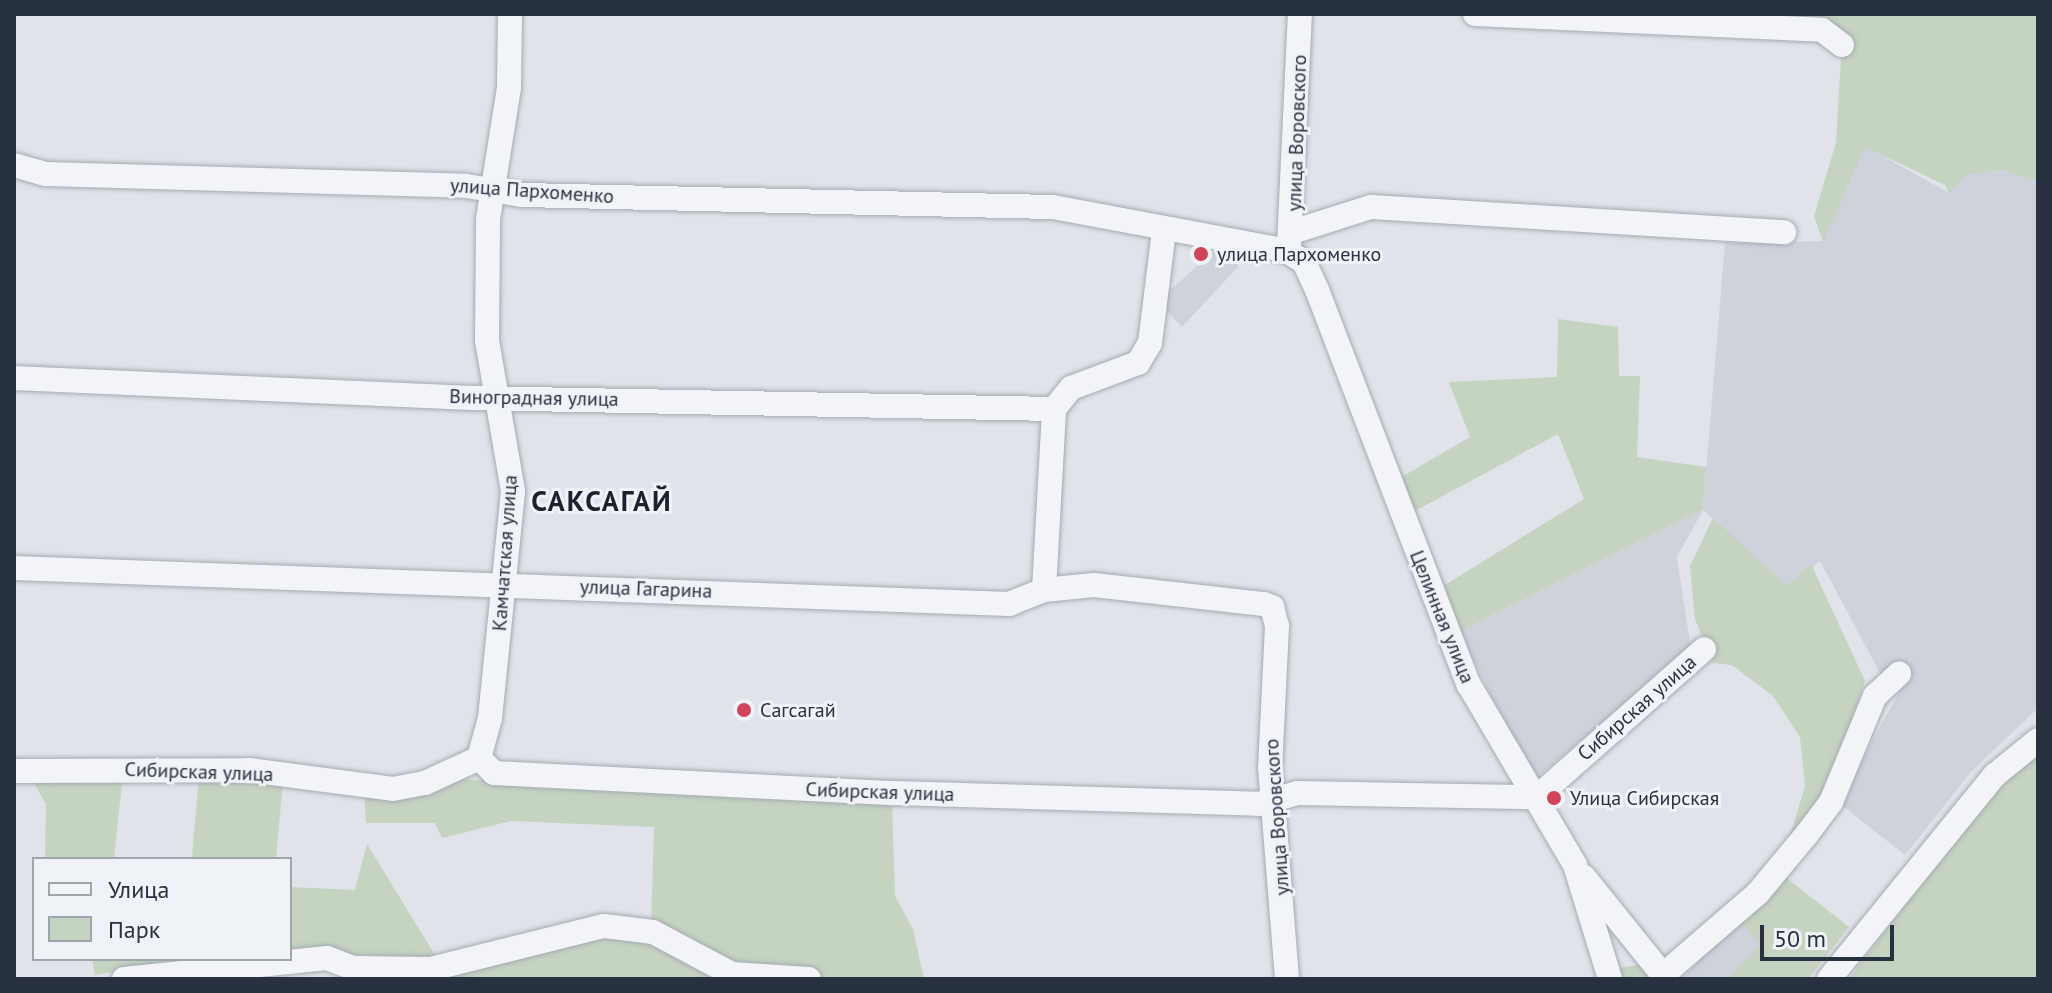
<!DOCTYPE html>
<html>
<head>
<meta charset="utf-8">
<style>
  body { margin:0 }
  #map { position:relative; width:2052px; height:993px; overflow:hidden; background:#e0e3e9; font-family:"PT Sans",sans-serif }
  div>[style] { position:absolute }
  .built>* { inset:0; background:#ced2db }
  .green>* { inset:0; background:#c5d3c1; transform-origin:0 0 }
  .roads { filter:drop-shadow(0 0 2px #a5aab3) drop-shadow(0 0 2px #a5aab3) }
  .minor>* { height:24px; margin:-12px; padding:0 12px; transform-origin:12px; border-radius:12px; background:#f2f4f7 }
  .dots>* { width:22px; height:22px; translate:-50% -50%; box-sizing:border-box; border:4px solid #eff2f6; border-radius:50% }
  span { translate:-50% -50%; white-space:nowrap; text-align:center; line-height:1.15; -webkit-text-stroke:6px #eff2f6; paint-order:stroke }
  .street-label { font-size:20px; color:#283140 }
  .poi-label { font-size:20px; color:#283140 }
  .left { translate:0 -50%; text-align:left }
  .district-label { font-size:28px; color:#1a2231; font-weight:700; letter-spacing:2px }
  .frame { position:absolute; inset:0; border:16px solid #283140; pointer-events:none }
  .legend { position:absolute; left:32px; top:857px; width:260px; height:104px; box-sizing:border-box; background:#eff2f6; border:2px solid #9fa5ad; margin:0; padding:10px 14px; list-style:none; font-size:24px; color:#283140 }
  .legend li { display:flex; align-items:center; gap:16px; height:40px }
  .legend b { width:40px; border:2px solid #9fa5ad }
  .scale { position:absolute; left:1760px; top:925px; width:134px; height:36px; box-sizing:border-box; border:4px solid #283140; border-top:0; padding-left:10px; font-size:24px; line-height:28px; white-space:nowrap; color:#283140; -webkit-text-stroke:6px #eff2f6; paint-order:stroke }
</style>
</head>
<body>
<div id="map">
  <div class="built">
    <div style="clip-path:polygon(1865px 146px,1949px 193px,1965px 175px,2003px 170px,2038px 182px,2038px 708px,1971px 772px,1905px 855px,1839px 803px,1906px 679px,1880px 673px,1820px 561px,1787px 586px,1703px 510px,1677px 557px,1691px 649px,1534px 779px,1459px 632px,1703px 509px,1725px 243px,1823px 241px)"></div>
    <div style="clip-path:polygon(1218px 247px,1238px 250px,1238px 267px,1182px 327px,1164px 308px,1165px 295px)"></div>
    <div style="clip-path:polygon(1739px 919px,1761px 945px,1727px 979px,1682px 979px)"></div>
  </div>
  <div class="green">
    <div style="clip-path:polygon(1723px 14px,2038px 14px,2038px 182px,2003px 170px,1965px 175px,1949px 194px,1945px 185px,1865px 147px,1823px 242px,1814px 216px,1836px 143px,1841px 58px,1834px 41px)"></div>
    <div style="clip-path:polygon(1558px 319px,1618px 327px,1619px 376px,1640px 376px,1637px 457px,1706px 467px,1703px 509px,1459px 632px,1440px 588px,1584px 499px,1558px 434px,1413px 512px,1400px 478px,1470px 437px,1449px 382px,1557px 377px)"></div>
    <div style="clip-path:polygon(1713px 518px,1787px 586px,1811px 564px,1865px 681px,1826px 795px,1789px 839px,1805px 786px,1800px 737px,1773px 696px,1732px 665px,1712px 663px,1695px 619px,1690px 566px)"></div>
    <div style="clip-path:polygon(2038px 749px,2038px 979px,1849px 979px,1994px 786px)"></div>
    <div style="clip-path:polygon(123px 773px,114px 859px,45px 859px,46px 804px,31px 778px)"></div>
    <div style="left:199px;top:776px;width:84px;height:83px;rotate:5deg"></div>
    <div style="clip-path:polygon(458px 779px,892px 804px,895px 896px,913px 929px,924px 979px,427px 979px,651px 928px,654px 827px,511px 821px,442px 838px,435px 823px,366px 823px,364px 795px)"></div>
    <div style="clip-path:polygon(367px 844px,438px 960px,290px 950px,290px 887px,355px 890px)"></div>
    <div style="clip-path:polygon(1784px 876px,1849px 927px,1808px 979px,1727px 979px,1760px 945px,1739px 919px)"></div>
    <div style="clip-path:polygon(92px 959px,193px 959px,95px 975px)"></div>
    <div style="clip-path:polygon(1638px 965px,1653px 979px,1618px 979px,1619px 968px)"></div>
  </div>
  <div class="roads">
    <div class="minor">
      <div style="left:1475px;top:14px;width:347px;rotate:2.6deg"></div>
      <div style="left:1822px;top:30px;width:25px;rotate:37deg"></div>
      <div style="left:14px;top:165px;width:33px;rotate:16deg"></div>
      <div style="left:46px;top:174px;width:420px;rotate:1.6deg"></div>
      <div style="left:466px;top:186px;width:58px;rotate:9deg"></div>
      <div style="left:523px;top:195px;width:530px;rotate:1.3deg"></div>
      <div style="left:1053px;top:207px;width:238px;rotate:10.6deg"></div>
      <div style="left:1287px;top:251px;width:20px;rotate:33deg"></div>
      <div style="left:1304px;top:262px;width:31px;rotate:65deg"></div>
      <div style="left:1317px;top:290px;width:423px;rotate:69deg"></div>
      <div style="left:1469px;top:685px;width:209px;rotate:59.5deg"></div>
      <div style="left:1575px;top:865px;width:119px;rotate:72.9deg"></div>
      <div style="left:1292px;top:232px;width:83px;rotate:-17.6deg"></div>
      <div style="left:1371px;top:207px;width:414px;rotate:3.5deg"></div>
      <div style="left:1289px;top:245px;width:231px;rotate:-87.3deg"></div>
      <div style="left:14px;top:378px;width:458px;rotate:2.5deg"></div>
      <div style="left:472px;top:398px;width:582px;rotate:1.08deg"></div>
      <div style="left:14px;top:568px;width:996px;rotate:2.07deg"></div>
      <div style="left:1009px;top:604px;width:38px;rotate:-22deg"></div>
      <div style="left:1044px;top:590px;width:50px;rotate:-5.7deg"></div>
      <div style="left:1094px;top:585px;width:171px;rotate:6.4deg"></div>
      <div style="left:1264px;top:604px;width:9px;rotate:21deg"></div>
      <div style="left:1272px;top:607px;width:20px;rotate:75deg"></div>
      <div style="left:1277px;top:626px;width:141px;rotate:92.8deg"></div>
      <div style="left:1270px;top:767px;width:213px;rotate:85.4deg"></div>
      <div style="left:1044px;top:590px;width:181px;rotate:-86.8deg"></div>
      <div style="left:1054px;top:409px;width:27px;rotate:-51deg"></div>
      <div style="left:1071px;top:388px;width:72px;rotate:-20.5deg"></div>
      <div style="left:1138px;top:363px;width:23px;rotate:-59deg"></div>
      <div style="left:1150px;top:343px;width:113px;rotate:-82.9deg"></div>
      <div style="left:479px;top:758px;width:21px;rotate:45deg"></div>
      <div style="left:494px;top:773px;width:400px;rotate:2.9deg"></div>
      <div style="left:894px;top:793px;width:365px;rotate:1.7deg"></div>
      <div style="left:1259px;top:804px;width:40px;rotate:-16deg"></div>
      <div style="left:1297px;top:793px;width:240px;rotate:1deg"></div>
      <div style="left:1537px;top:797px;width:223px;rotate:-41.5deg"></div>
      <div style="left:479px;top:758px;width:41px;rotate:-74.6deg"></div>
      <div style="left:490px;top:718px;width:228px;rotate:-84.2deg"></div>
      <div style="left:513px;top:491px;width:153px;rotate:-99.8deg"></div>
      <div style="left:487px;top:340px;width:121px;rotate:-89.5deg"></div>
      <div style="left:488px;top:219px;width:133px;rotate:-80.9deg"></div>
      <div style="left:509px;top:88px;width:74px;rotate:-89.2deg"></div>
      <div style="left:14px;top:771px;width:235px;rotate:-0.2deg"></div>
      <div style="left:249px;top:770px;width:145px;rotate:7.5deg"></div>
      <div style="left:393px;top:789px;width:33px;rotate:-11deg"></div>
      <div style="left:425px;top:783px;width:60px;rotate:-24.8deg"></div>
      <div style="left:1584px;top:877px;width:131px;rotate:51.2deg"></div>
      <div style="left:1663px;top:975px;width:125px;rotate:-40.8deg"></div>
      <div style="left:1758px;top:893px;width:77px;rotate:-50.3deg"></div>
      <div style="left:1807px;top:834px;width:40px;rotate:-53deg"></div>
      <div style="left:1831px;top:802px;width:115px;rotate:-67.5deg"></div>
      <div style="left:1875px;top:696px;width:33px;rotate:-43deg"></div>
      <div style="left:124px;top:979px;width:204px;rotate:-5.9deg"></div>
      <div style="left:327px;top:958px;width:28px;rotate:21deg"></div>
      <div style="left:353px;top:968px;width:78px;rotate:0.7deg"></div>
      <div style="left:431px;top:969px;width:178px;rotate:-14deg"></div>
      <div style="left:604px;top:926px;width:49px;rotate:7deg"></div>
      <div style="left:653px;top:932px;width:89px;rotate:28deg"></div>
      <div style="left:732px;top:974px;width:77px;rotate:3.7deg"></div>
      <div style="left:1829px;top:979px;width:263px;rotate:-50.9deg"></div>
      <div style="left:1995px;top:775px;width:55px;rotate:-39.1deg"></div>
    </div>
  </div>
  <div class="dots">
    <div style="left:1201px;top:254px;background:#d04359"></div>
    <div style="left:744px;top:710px;background:#d04359"></div>
    <div style="left:1554px;top:798px;background:#d04359"></div>
  </div>
  <div class="street-label">
    <span style="left:1297px;top:133px;rotate:-88deg">улица Воровского</span>
    <span style="left:532px;top:191px;rotate:4deg">улица Пархоменко</span>
    <span style="left:534px;top:398px;rotate:1deg">Виноградная улица</span>
    <span style="left:505px;top:553px;rotate:-86deg">Камчатская улица</span>
    <span style="left:646px;top:589px;rotate:2deg">улица Гагарина</span>
    <span style="left:1442px;top:617px;rotate:68deg">Целинная улица</span>
    <span style="left:1637px;top:708px;rotate:-41deg">Сибирская улица</span>
    <span style="left:199px;top:772px;rotate:2deg">Сибирская улица</span>
    <span style="left:880px;top:792px;rotate:2deg">Сибирская улица</span>
    <span style="left:1277px;top:817px;rotate:-94deg">улица Воровского</span>
  </div>
  <div class="poi-label">
    <span class="left" style="left:1217px;top:254px">улица Пархоменко</span>
    <span class="left" style="left:760px;top:710px">Сагсагай</span>
    <span class="left" style="left:1570px;top:798px">Улица Сибирская</span>
  </div>
  <div class="district-label">
    <span style="left:602px;top:501px">САКСАГАЙ</span>
  </div>
  <div class="frame"></div>
  <ul class="legend">
  <li><b style="height:10px;background:#f2f4f7"></b>Улица</li>
  <li><b style="height:22px;background:#c5d3c1"></b>Парк</li>
  </ul>
  <div class="scale">50 m</div>
</div>
</body>
</html>
